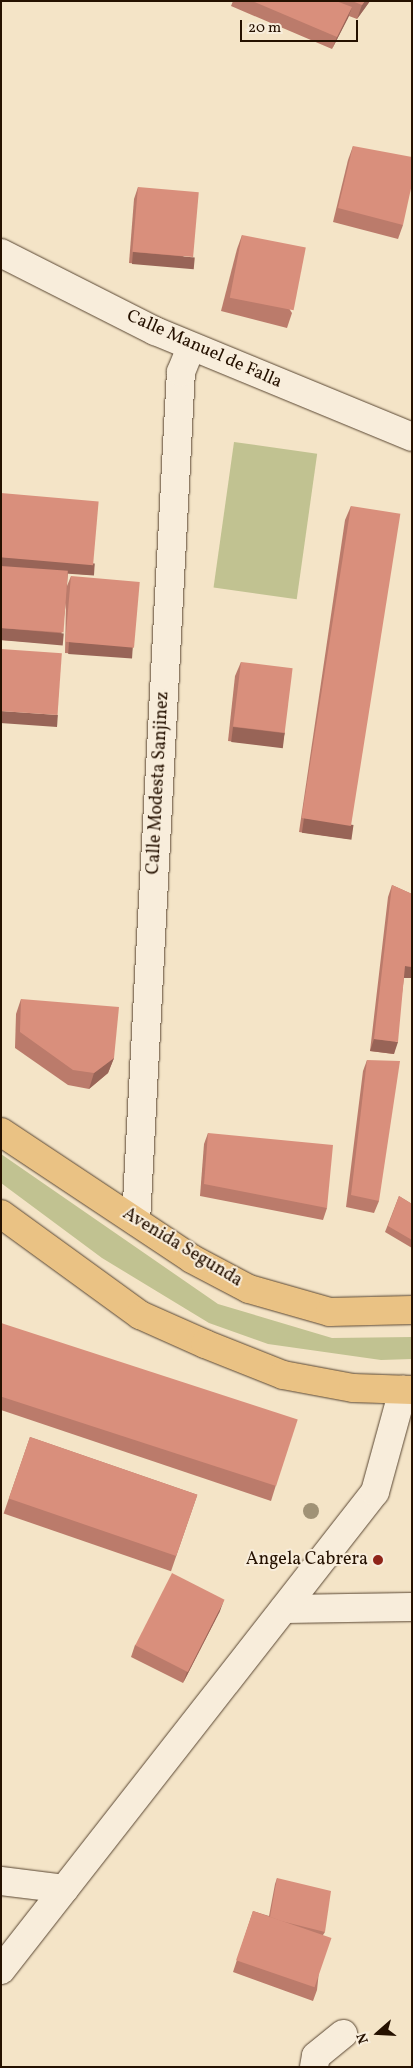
<!DOCTYPE html>
<html>
<head>
<meta charset="utf-8">
<style>
  body { margin:0 }
  #map { position:relative; width:413px; height:2068px; overflow:hidden; background:#f4e4c7; font-family:Vollkorn,serif }
  div>[style] { position:absolute }
  .green>* { inset:0; background:#c1c291; transform-origin:0 0 }
  .roads { filter:drop-shadow(0 0 1px #594632) drop-shadow(0 0 1px #594632) }
  .minor>* { height:28px; margin:-14px; padding:0 14px; transform-origin:14px; border-radius:14px; background:#f8eddb }
  .major>* { height:28px; margin:-14px; padding:0 14px; transform-origin:14px; border-radius:14px; background:#eac284 }
  .trees>* { width:16px; height:16px; margin:-8px; border-radius:50%; background:#a09276 }
  .wall>* { inset:0; background:#bb7b6b; transform-origin:0 0 }
  .shaded-wall>* { inset:0; background:#986457; transform-origin:0 0 }
  .building>* { inset:0; background:#d98f7c; transform-origin:0 0 }
  .dots>* { width:14px; height:14px; translate:-50% -50%; box-sizing:border-box; border:2px solid #f8eddb; border-radius:50% }
  span { translate:-50% -50%; white-space:nowrap; text-align:center; line-height:1.15; -webkit-text-stroke:4px #f8eddb; paint-order:stroke }
  .street-label { font-size:18px; color:#251100 }
  .poi-label { font-size:18px; color:#251100 }
  .right { translate:-100% -50%; text-align:right }
  .frame { position:absolute; inset:0; border:2px solid #251100; pointer-events:none }
  .north { position:absolute; left:353px; top:2008px; width:50px; height:50px; -webkit-text-stroke:4px #f8eddb; paint-order:stroke; rotate:251deg; font-size:14px; font-weight:700; line-height:20px; text-align:center; color:#251100 }
  .north::after { content:''; display:block; margin:auto; width:18px; height:22px; background:#251100; clip-path:polygon(50% 0,100% 100%,50% 72%,0 100%) }
  .scale { position:absolute; left:240px; top:20px; width:118px; height:22px; box-sizing:border-box; border:2px solid #251100; border-top:0; padding-left:6px; font-size:15px; line-height:18px; white-space:nowrap; color:#251100; -webkit-text-stroke:4px #f8eddb; paint-order:stroke }
</style>
</head>
<body>
<div id="map">
  <div class="green">
    <div style="left:234px;top:442px;width:84px;height:147px;rotate:8deg"></div>
    <div style="clip-path:polygon(1px 1154px,218px 1304px,332px 1338px,412px 1337px,412px 1359px,381px 1360px,268px 1344px,209px 1323px,102px 1258px,1px 1183px)"></div>
  </div>
  <div class="roads">
    <div class="minor">
      <div style="left:1px;top:253px;width:173px;rotate:26.9deg"></div>
      <div style="left:155px;top:331px;width:278px;rotate:22.4deg"></div>
      <div style="left:136px;top:1221px;width:850px;rotate:-86.97deg"></div>
      <div style="left:181px;top:372px;width:27px;rotate:-68deg"></div>
      <div style="left:284px;top:1609px;width:128px;rotate:-0.9deg"></div>
      <div style="left:1px;top:1881px;width:64px;rotate:7.1deg"></div>
      <div style="left:1px;top:1970px;width:607px;rotate:-51.96deg"></div>
      <div style="left:375px;top:1492px;width:106px;rotate:-74.6deg"></div>
      <div style="left:314px;top:2067px;width:11px;rotate:-80deg"></div>
      <div style="left:316px;top:2056px;width:35px;rotate:-39deg"></div>
    </div>
    <div class="major">
      <div style="left:1px;top:1132px;width:229px;rotate:33.6deg"></div>
      <div style="left:192px;top:1259px;width:64px;rotate:27.8deg"></div>
      <div style="left:249px;top:1289px;width:84px;rotate:15.9deg"></div>
      <div style="left:330px;top:1312px;width:82px;rotate:-1.4deg"></div>
      <div style="left:1px;top:1214px;width:172px;rotate:36deg"></div>
      <div style="left:140px;top:1315px;width:71px;rotate:24deg"></div>
      <div style="left:205px;top:1344px;width:84px;rotate:21.7deg"></div>
      <div style="left:283px;top:1375px;width:71px;rotate:10.5deg"></div>
      <div style="left:353px;top:1388px;width:59px;rotate:1.9deg"></div>
    </div>
  </div>
  <div class="trees">
    <div style="left:311px;top:1511px"></div>
  </div>
  <div class="wall">
    <div style="clip-path:polygon(233px 1px,370px 1px,357px 19px,349px 16px,332px 49px,231px 6px)"></div>
    <div style="clip-path:polygon(353px 146px,403px 225px,398px 239px,333px 222px,348px 160px)"></div>
    <div style="clip-path:polygon(138px 187px,191px 268px,129px 263px,134px 199px)"></div>
    <div style="clip-path:polygon(242px 235px,292px 313px,287px 328px,221px 311px,237px 249px)"></div>
    <div style="clip-path:polygon(1px 493px,90px 575px,68px 573px,67px 586px,71px 576px,129px 657px,65px 653px,66px 603px,60px 644px,1px 640px)"></div>
    <div style="clip-path:polygon(351px 506px,349px 839px,299px 832px,345px 520px)"></div>
    <div style="clip-path:polygon(241px 662px,285px 733px,280px 747px,228px 741px,235px 676px)"></div>
    <div style="clip-path:polygon(392px 885px,412px 894px,412px 977px,411px 978px,404px 978px,394px 1054px,370px 1051px,388px 897px)"></div>
    <div style="clip-path:polygon(21px 999px,114px 1058px,108px 1073px,89px 1089px,68px 1085px,15px 1048px,16px 1014px)"></div>
    <div style="clip-path:polygon(367px 1060px,379px 1201px,374px 1213px,346px 1207px,363px 1071px)"></div>
    <div style="clip-path:polygon(208px 1133px,327px 1208px,323px 1220px,200px 1196px,204px 1144px)"></div>
    <div style="clip-path:polygon(399px 1196px,412px 1204px,412px 1248px,385px 1232px)"></div>
    <div style="clip-path:polygon(1px 1323px,276px 1485px,271px 1501px,1px 1410px)"></div>
    <div style="left:30px;top:1437px;width:177px;height:81px;rotate:19deg"></div>
    <div style="clip-path:polygon(220px 1611px,183px 1683px,131px 1657px,135px 1645px)"></div>
    <div style="clip-path:polygon(277px 1878px,325px 1932px,323px 1935px,317px 1990px,313px 2001px,233px 1972px,253px 1911px,269px 1916px,275px 1884px)"></div>
  </div>
  <div class="shaded-wall">
    <div style="clip-path:polygon(365px 1px,370px 1px,357px 19px,362px 5px)"></div>
    <div style="clip-path:polygon(352px 7px,348px 18px,332px 49px,337px 37px)"></div>
    <div style="left:133px;top:252px;width:62px;height:12px;rotate:5deg"></div>
    <div style="left:1px;top:557px;width:94px;height:12px;rotate:4deg"></div>
    <div style="left:1px;top:628px;width:63px;height:12px;rotate:5deg"></div>
    <div style="left:69px;top:642px;width:64px;height:12px;rotate:4deg"></div>
    <div style="left:1px;top:711px;width:57px;height:12px;rotate:4deg"></div>
    <div style="left:233px;top:727px;width:52px;height:15px;rotate:7deg"></div>
    <div style="left:304px;top:818px;width:50px;height:15px;rotate:8deg"></div>
    <div style="clip-path:polygon(405px 966px,412px 967px,411px 978px,400px 978px)"></div>
    <div style="clip-path:polygon(374px 1039px,398px 1042px,394px 1054px,370px 1051px)"></div>
    <div style="clip-path:polygon(114px 1058px,108px 1073px,89px 1089px,94px 1073px)"></div>
    <div style="clip-path:polygon(224px 1600px,220px 1611px,183px 1683px,187px 1672px)"></div>
  </div>
  <div class="building">
    <div style="clip-path:polygon(252px 1px,336px 1px,352px 7px,337px 37px)"></div>
    <div style="clip-path:polygon(352px 1px,365px 1px,362px 5px)"></div>
    <div style="clip-path:polygon(353px 146px,412px 157px,412px 184px,403px 225px,338px 208px)"></div>
    <div style="left:138px;top:187px;width:61px;height:65px;rotate:5deg"></div>
    <div style="left:242px;top:235px;width:65px;height:64px;rotate:11deg"></div>
    <div style="left:1px;top:493px;width:98px;height:64px;rotate:5deg"></div>
    <div style="left:351px;top:506px;width:50px;height:316px;rotate:9deg"></div>
    <div style="left:1px;top:566px;width:67px;height:62px;rotate:4deg"></div>
    <div style="left:71px;top:576px;width:69px;height:66px;rotate:5deg"></div>
    <div style="left:1px;top:649px;width:61px;height:62px;rotate:4deg"></div>
    <div style="left:241px;top:662px;width:52px;height:65px;rotate:7deg"></div>
    <div style="clip-path:polygon(392px 885px,412px 894px,412px 967px,405px 966px,398px 1042px,374px 1039px)"></div>
    <div style="clip-path:polygon(21px 999px,119px 1007px,114px 1058px,94px 1073px,73px 1070px,20px 1032px)"></div>
    <div style="clip-path:polygon(367px 1060px,400px 1061px,379px 1201px,351px 1195px)"></div>
    <div style="clip-path:polygon(208px 1133px,333px 1145px,327px 1208px,204px 1184px)"></div>
    <div style="clip-path:polygon(399px 1196px,412px 1204px,412px 1240px,388px 1226px)"></div>
    <div style="left:1px;top:1323px;width:312px;height:70px;rotate:18deg"></div>
    <div style="left:30px;top:1437px;width:177px;height:65px;rotate:19deg"></div>
    <div style="left:172px;top:1573px;width:59px;height:81px;rotate:27deg"></div>
    <div style="clip-path:polygon(277px 1878px,331px 1891px,325px 1932px,281px 1921px,270px 1917px)"></div>
    <div style="left:253px;top:1911px;width:83px;height:52px;rotate:19deg"></div>
  </div>
  <div class="dots">
    <div style="left:378px;top:1560px;background:#8f2418"></div>
  </div>
  <div class="street-label">
    <span style="left:204px;top:350px;rotate:24deg">Calle Manuel de Falla</span>
    <span style="left:159px;top:783px;rotate:-87deg">Calle Modesta Sanjinez</span>
    <span style="left:182px;top:1248px;rotate:31deg">Avenida Segunda</span>
  </div>
  <div class="poi-label">
    <span class="right" style="left:368px;top:1560px">Angela Cabrera</span>
  </div>
  <div class="frame"></div>
  <div class="north">N</div>
  <div class="scale">20 m</div>
</div>
</body>
</html>
